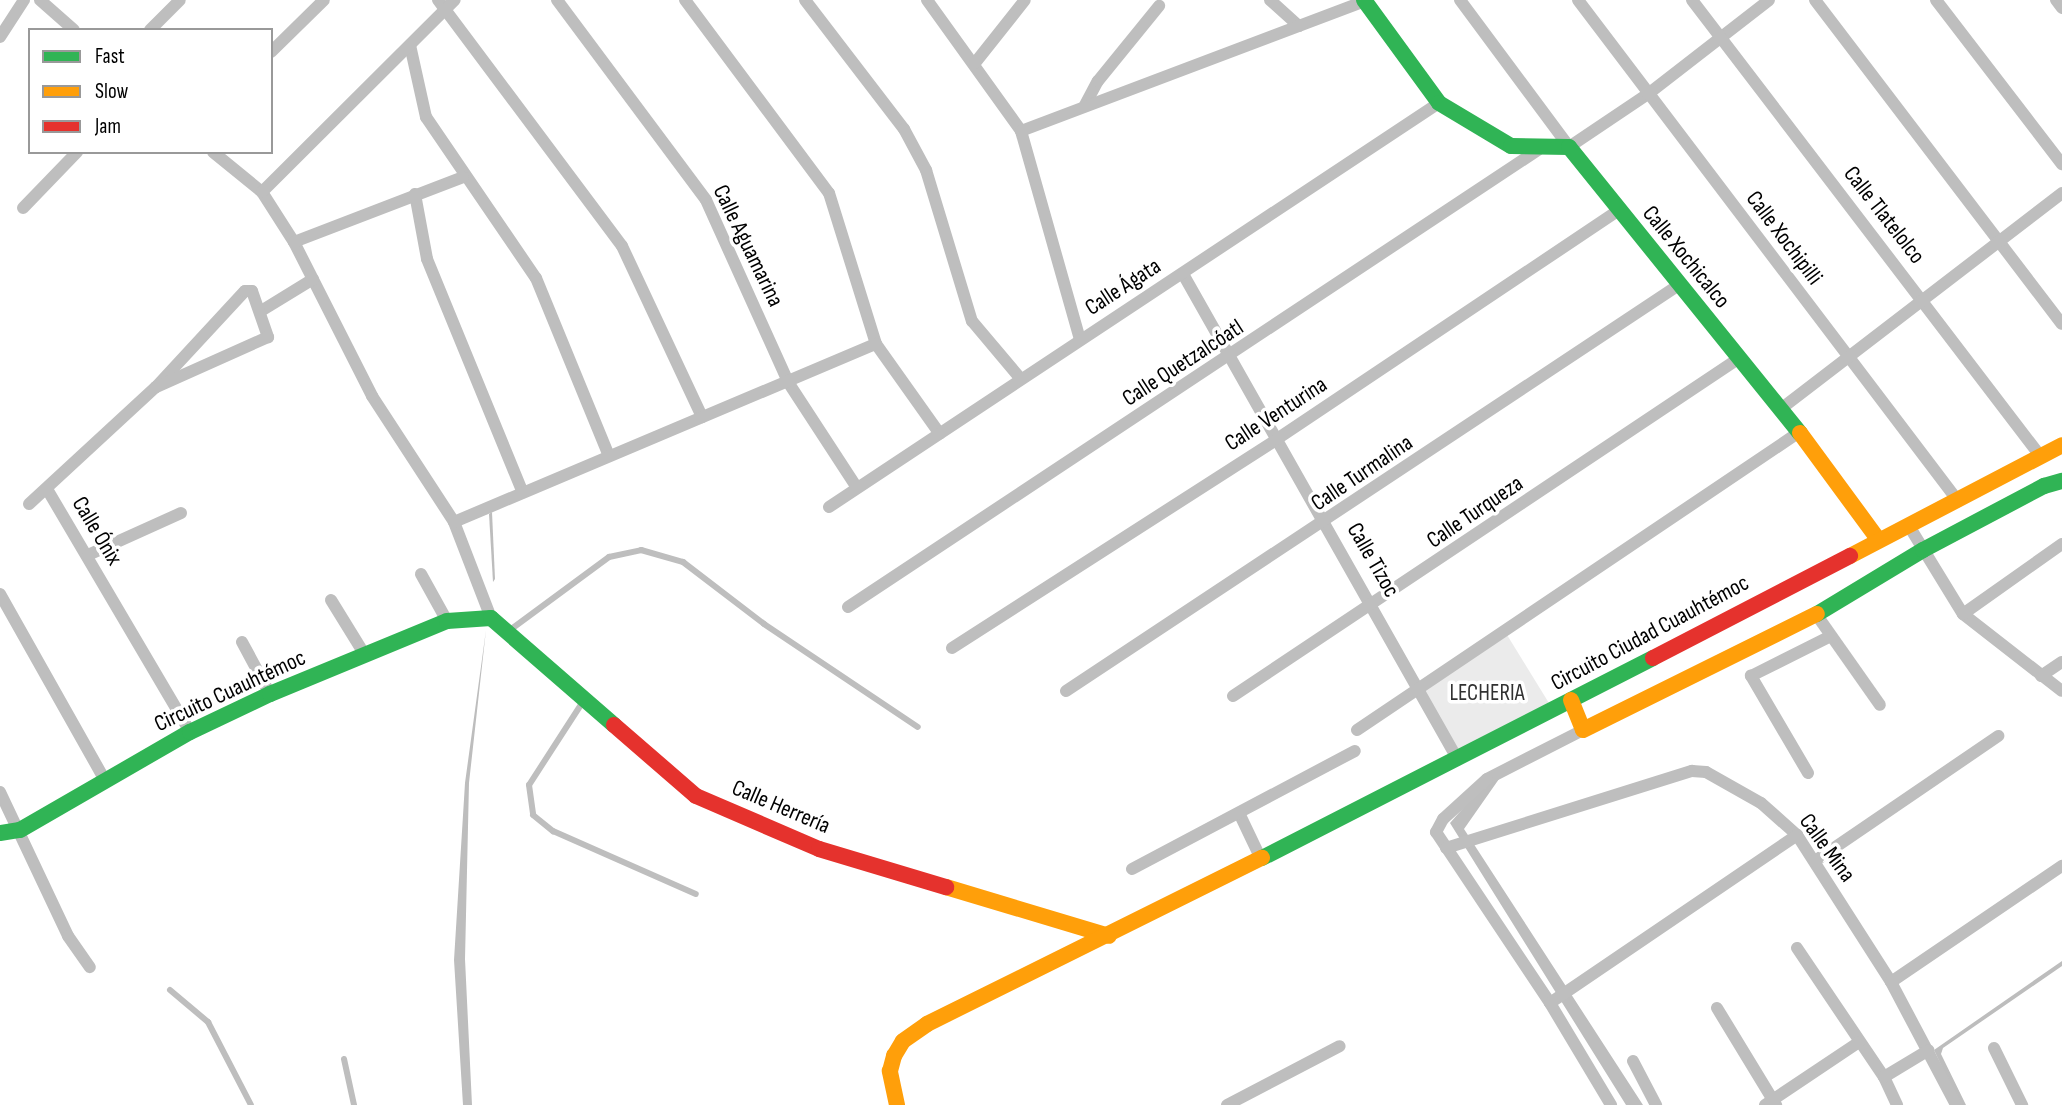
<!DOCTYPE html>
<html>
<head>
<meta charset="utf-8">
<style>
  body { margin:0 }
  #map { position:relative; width:2062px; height:1105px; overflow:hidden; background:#fff; font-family:"Sofia Sans Condensed",sans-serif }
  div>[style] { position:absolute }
  .green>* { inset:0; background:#ebebeb }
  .water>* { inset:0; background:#bdbdbd }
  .lane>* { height:6px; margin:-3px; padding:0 3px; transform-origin:3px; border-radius:3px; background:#bebebe }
  .street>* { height:12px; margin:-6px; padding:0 6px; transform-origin:6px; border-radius:6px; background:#bebebe }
  .fast>* { height:16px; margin:-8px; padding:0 8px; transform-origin:8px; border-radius:8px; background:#30b455 }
  .slow>* { height:16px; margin:-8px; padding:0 8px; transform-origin:8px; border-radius:8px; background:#ff9f0a }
  .jam>* { height:16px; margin:-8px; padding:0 8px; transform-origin:8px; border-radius:8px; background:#e5322d }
  span { translate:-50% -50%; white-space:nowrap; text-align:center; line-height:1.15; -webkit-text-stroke:7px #fff; paint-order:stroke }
  .street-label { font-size:23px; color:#000 }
  .park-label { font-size:23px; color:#313131 }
  .legend { position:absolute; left:28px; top:28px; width:245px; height:126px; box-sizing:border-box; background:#fff; border:2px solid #999; margin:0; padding:9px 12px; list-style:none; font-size:21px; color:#000 }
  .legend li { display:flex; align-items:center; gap:14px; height:35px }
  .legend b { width:35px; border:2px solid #999 }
</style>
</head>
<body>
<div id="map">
  <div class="green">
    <div style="clip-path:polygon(1504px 630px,1552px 708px,1459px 755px,1420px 687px)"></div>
  </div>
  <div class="water">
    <div style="clip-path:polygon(492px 512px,495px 579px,493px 582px,489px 514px)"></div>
    <div style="clip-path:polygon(486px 630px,469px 783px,465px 959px,472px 1105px,463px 1105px,454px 960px,465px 783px)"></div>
    <div style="clip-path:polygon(1499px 779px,1464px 829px,1643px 1105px,1626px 1105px,1450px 823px,1488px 780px)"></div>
    <div style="clip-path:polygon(2062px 961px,2062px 966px,1943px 1048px,1941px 1054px,1966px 1105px,1960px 1105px,1934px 1050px)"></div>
  </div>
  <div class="lane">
    <div style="left:510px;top:630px;width:123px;rotate:-36.4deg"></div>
    <div style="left:609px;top:557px;width:33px;rotate:-12deg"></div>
    <div style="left:641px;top:550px;width:44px;rotate:15.9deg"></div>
    <div style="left:683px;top:562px;width:102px;rotate:37.4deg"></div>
    <div style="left:764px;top:624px;width:185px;rotate:33.8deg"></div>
    <div style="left:584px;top:700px;width:101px;rotate:122.9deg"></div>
    <div style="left:529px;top:785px;width:30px;rotate:82deg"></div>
    <div style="left:533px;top:815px;width:26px;rotate:39deg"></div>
    <div style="left:553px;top:831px;width:156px;rotate:23.8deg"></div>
    <div style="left:170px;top:990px;width:50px;rotate:40.1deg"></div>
    <div style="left:208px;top:1022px;width:93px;rotate:62.6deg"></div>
    <div style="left:344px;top:1059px;width:47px;rotate:77.7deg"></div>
  </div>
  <div class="street">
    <div style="left:40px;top:0;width:45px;rotate:41.4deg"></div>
    <div style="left:438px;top:0;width:307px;rotate:53.2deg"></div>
    <div style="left:622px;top:246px;width:189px;rotate:64.9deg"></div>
    <div style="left:557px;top:0;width:249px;rotate:53.3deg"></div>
    <div style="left:706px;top:200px;width:200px;rotate:65.7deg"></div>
    <div style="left:788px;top:382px;width:126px;rotate:56.9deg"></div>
    <div style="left:685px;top:0;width:241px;rotate:53.3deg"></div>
    <div style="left:829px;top:193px;width:158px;rotate:72.7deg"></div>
    <div style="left:876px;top:344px;width:110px;rotate:54.6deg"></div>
    <div style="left:805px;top:0;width:163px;rotate:52.5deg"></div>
    <div style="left:904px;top:129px;width:47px;rotate:61.8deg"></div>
    <div style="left:926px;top:170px;width:158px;rotate:73.1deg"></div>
    <div style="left:972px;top:321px;width:75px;rotate:49.9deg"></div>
    <div style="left:927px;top:0;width:161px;rotate:54.3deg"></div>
    <div style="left:1021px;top:131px;width:216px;rotate:74.2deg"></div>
    <div style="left:1270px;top:0;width:39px;rotate:42deg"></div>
    <div style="left:1460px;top:0;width:183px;rotate:53.4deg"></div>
    <div style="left:1569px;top:147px;width:95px;rotate:-33.9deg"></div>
    <div style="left:1648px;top:94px;width:153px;rotate:-37.8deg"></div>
    <div style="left:1578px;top:0;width:629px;rotate:52.82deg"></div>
    <div style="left:1692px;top:0;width:575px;rotate:52.63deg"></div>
    <div style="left:1815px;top:0;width:407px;rotate:52.7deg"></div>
    <div style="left:1936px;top:0;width:207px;rotate:52.5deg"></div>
    <div style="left:2056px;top:0;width:10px;rotate:53deg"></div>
    <div style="left:150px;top:30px;width:42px;rotate:-45deg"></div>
    <div style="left:0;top:37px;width:44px;rotate:-57deg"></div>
    <div style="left:410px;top:45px;width:74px;rotate:77.5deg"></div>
    <div style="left:426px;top:117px;width:195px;rotate:55.7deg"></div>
    <div style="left:536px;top:278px;width:192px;rotate:67.7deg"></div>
    <div style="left:271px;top:52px;width:74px;rotate:-44.5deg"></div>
    <div style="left:975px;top:63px;width:80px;rotate:-51.6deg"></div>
    <div style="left:1085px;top:105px;width:27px;rotate:-62deg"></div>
    <div style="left:1098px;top:81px;width:97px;rotate:-50.9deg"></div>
    <div style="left:1021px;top:131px;width:368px;rotate:-20.7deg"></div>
    <div style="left:213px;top:152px;width:63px;rotate:39.2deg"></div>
    <div style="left:262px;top:192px;width:59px;rotate:57.4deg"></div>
    <div style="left:294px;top:242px;width:173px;rotate:63.1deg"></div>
    <div style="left:372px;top:396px;width:150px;rotate:56.9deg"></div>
    <div style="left:454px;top:522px;width:103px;rotate:68.9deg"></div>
    <div style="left:262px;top:192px;width:272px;rotate:-44.9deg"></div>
    <div style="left:415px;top:194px;width:66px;rotate:79.5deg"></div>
    <div style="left:427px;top:259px;width:251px;rotate:67.7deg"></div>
    <div style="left:23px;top:208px;width:78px;rotate:-46deg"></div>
    <div style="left:294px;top:242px;width:181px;rotate:-21deg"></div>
    <div style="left:1183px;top:274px;width:558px;rotate:60.5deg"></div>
    <div style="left:261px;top:311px;width:61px;rotate:-31.6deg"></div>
    <div style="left:1782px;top:408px;width:353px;rotate:-37.5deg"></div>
    <div style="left:47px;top:489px;width:282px;rotate:59.5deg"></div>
    <div style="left:29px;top:504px;width:173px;rotate:-42.7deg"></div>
    <div style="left:156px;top:387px;width:131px;rotate:-47.2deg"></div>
    <div style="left:245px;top:291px;width:7px"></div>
    <div style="left:252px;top:291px;width:49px;rotate:70.8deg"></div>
    <div style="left:268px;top:337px;width:123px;rotate:155.9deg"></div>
    <div style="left:829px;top:507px;width:732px;rotate:-33.52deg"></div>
    <div style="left:454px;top:522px;width:458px;rotate:-22.9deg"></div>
    <div style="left:1909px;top:526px;width:103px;rotate:58.5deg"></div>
    <div style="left:1963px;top:614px;width:125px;rotate:37.9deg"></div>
    <div style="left:88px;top:555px;width:102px;rotate:-24.3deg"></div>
    <div style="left:421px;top:574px;width:54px;rotate:61deg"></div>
    <div style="left:0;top:594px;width:214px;rotate:60.6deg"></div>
    <div style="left:331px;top:600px;width:65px;rotate:58.3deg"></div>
    <div style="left:848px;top:607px;width:828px;rotate:-33.52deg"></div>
    <div style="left:1816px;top:614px;width:111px;rotate:54.9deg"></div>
    <div style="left:1963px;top:614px;width:121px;rotate:-35.3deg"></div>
    <div style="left:242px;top:642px;width:59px;rotate:61.7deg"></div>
    <div style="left:952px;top:648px;width:386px;rotate:-32.7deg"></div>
    <div style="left:1277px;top:439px;width:412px;rotate:-33.8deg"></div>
    <div style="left:2041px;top:676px;width:25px;rotate:-34deg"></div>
    <div style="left:1066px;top:691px;width:735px;rotate:-33.52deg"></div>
    <div style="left:1233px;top:696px;width:607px;rotate:-33.72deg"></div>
    <div style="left:1357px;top:730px;width:532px;rotate:-33.96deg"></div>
    <div style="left:1583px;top:730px;width:108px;rotate:153deg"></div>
    <div style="left:1487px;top:779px;width:59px;rotate:137.7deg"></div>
    <div style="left:1443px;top:819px;width:15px;rotate:118deg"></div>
    <div style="left:1436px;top:832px;width:206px;rotate:56.3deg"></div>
    <div style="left:1550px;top:1003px;width:119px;rotate:59.1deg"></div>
    <div style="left:1808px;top:773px;width:113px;rotate:-120.4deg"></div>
    <div style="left:1751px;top:676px;width:89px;rotate:-26.6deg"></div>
    <div style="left:0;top:792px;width:159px;rotate:64.7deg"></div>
    <div style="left:68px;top:936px;width:38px;rotate:55deg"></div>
    <div style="left:1240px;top:815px;width:49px;rotate:64.5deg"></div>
    <div style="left:1446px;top:848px;width:258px;rotate:-17.4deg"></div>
    <div style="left:1692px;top:771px;width:14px;rotate:4deg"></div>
    <div style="left:1706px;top:772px;width:63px;rotate:29.4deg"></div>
    <div style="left:1761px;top:803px;width:48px;rotate:41.6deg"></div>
    <div style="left:1797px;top:835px;width:174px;rotate:57.4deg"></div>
    <div style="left:1891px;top:982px;width:139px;rotate:62.1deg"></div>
    <div style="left:1815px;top:861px;width:222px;rotate:-34.3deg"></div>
    <div style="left:1132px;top:869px;width:252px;rotate:-27.9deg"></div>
    <div style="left:1797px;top:948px;width:156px;rotate:56deg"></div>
    <div style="left:1884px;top:1077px;width:31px;rotate:65deg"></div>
    <div style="left:1891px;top:982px;width:207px;rotate:-34.2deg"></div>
    <div style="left:1550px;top:1003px;width:299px;rotate:-34.2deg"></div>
    <div style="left:1717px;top:1008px;width:114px;rotate:58.7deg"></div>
    <div style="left:1994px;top:1048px;width:64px;rotate:63.8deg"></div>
    <div style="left:1633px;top:1061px;width:50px;rotate:62.4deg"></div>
    <div style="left:1884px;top:1077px;width:52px;rotate:-31deg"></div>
    <div style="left:1227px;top:1105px;width:127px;rotate:-27.6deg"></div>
    <div style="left:1765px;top:1105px;width:113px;rotate:-33.8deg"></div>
  </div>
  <div class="fast">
    <div style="left:1364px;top:0;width:127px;rotate:53.9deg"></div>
    <div style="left:1439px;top:103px;width:84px;rotate:30.8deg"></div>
    <div style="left:1511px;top:146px;width:58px;rotate:1deg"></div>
    <div style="left:1569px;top:147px;width:368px;rotate:51.1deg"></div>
    <div style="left:1817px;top:614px;width:124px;rotate:-31.1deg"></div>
    <div style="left:1923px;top:550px;width:137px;rotate:-27.9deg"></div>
    <div style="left:2044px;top:486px;width:19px;rotate:-16deg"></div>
    <div style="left:0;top:833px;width:20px;rotate:-9deg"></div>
    <div style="left:20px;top:830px;width:196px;rotate:-30deg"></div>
    <div style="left:190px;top:732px;width:89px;rotate:-25.4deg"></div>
    <div style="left:270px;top:694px;width:191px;rotate:-22.4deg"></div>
    <div style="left:447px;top:621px;width:44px;rotate:-3.9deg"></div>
    <div style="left:491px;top:618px;width:163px;rotate:41deg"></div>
    <div style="left:1262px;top:858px;width:439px;rotate:-27.1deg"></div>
  </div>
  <div class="slow">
    <div style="left:1800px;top:433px;width:132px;rotate:53.7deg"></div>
    <div style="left:1850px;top:556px;width:239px;rotate:-27.6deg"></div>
    <div style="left:1571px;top:700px;width:32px;rotate:68deg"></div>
    <div style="left:1583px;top:730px;width:261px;rotate:-26.4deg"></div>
    <div style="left:946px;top:887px;width:170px;rotate:16.7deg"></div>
    <div style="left:897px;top:1105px;width:35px;rotate:-102deg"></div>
    <div style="left:890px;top:1071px;width:16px;rotate:-75deg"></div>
    <div style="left:894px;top:1056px;width:17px;rotate:-59deg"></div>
    <div style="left:903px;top:1041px;width:29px;rotate:-35deg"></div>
    <div style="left:927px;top:1024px;width:374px;rotate:-26.4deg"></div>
  </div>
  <div class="jam">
    <div style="left:1653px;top:658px;width:222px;rotate:-27.4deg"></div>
    <div style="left:614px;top:725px;width:108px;rotate:40.9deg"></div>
    <div style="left:696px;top:796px;width:134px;rotate:23.3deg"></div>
    <div style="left:819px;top:849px;width:133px;rotate:16.7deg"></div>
  </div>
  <div class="street-label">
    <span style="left:1884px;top:215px;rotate:52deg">Calle Tlatelolco</span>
    <span style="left:1784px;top:238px;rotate:53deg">Calle Xochipilli</span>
    <span style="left:748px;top:246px;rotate:64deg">Calle Aguamarina</span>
    <span style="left:1686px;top:257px;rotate:51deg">Calle Xochicalco</span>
    <span style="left:1123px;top:287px;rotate:-33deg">Calle Ágata</span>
    <span style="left:1183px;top:363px;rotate:-33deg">Calle Quetzalcóatl</span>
    <span style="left:1276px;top:414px;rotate:-33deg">Calle Venturina</span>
    <span style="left:1362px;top:473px;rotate:-34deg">Calle Turmalina</span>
    <span style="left:1475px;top:512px;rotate:-34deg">Calle Turqueza</span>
    <span style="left:97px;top:531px;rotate:59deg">Calle Ónix</span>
    <span style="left:1373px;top:560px;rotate:60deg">Calle Tizoc</span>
    <span style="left:1650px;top:633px;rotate:-28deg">Circuito Ciudad Cuauhtémoc</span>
    <span style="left:230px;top:691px;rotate:-25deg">Circuito Cuauhtémoc</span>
    <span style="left:781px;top:807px;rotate:23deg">Calle Herrería</span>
    <span style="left:1827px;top:848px;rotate:54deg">Calle Mina</span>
  </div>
  <div class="park-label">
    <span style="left:1487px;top:693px">LECHERIA</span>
  </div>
  <ul class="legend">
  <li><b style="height:9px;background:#30b455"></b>Fast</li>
  <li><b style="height:9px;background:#ff9f0a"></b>Slow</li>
  <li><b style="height:9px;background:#e5322d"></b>Jam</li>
  </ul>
</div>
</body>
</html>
